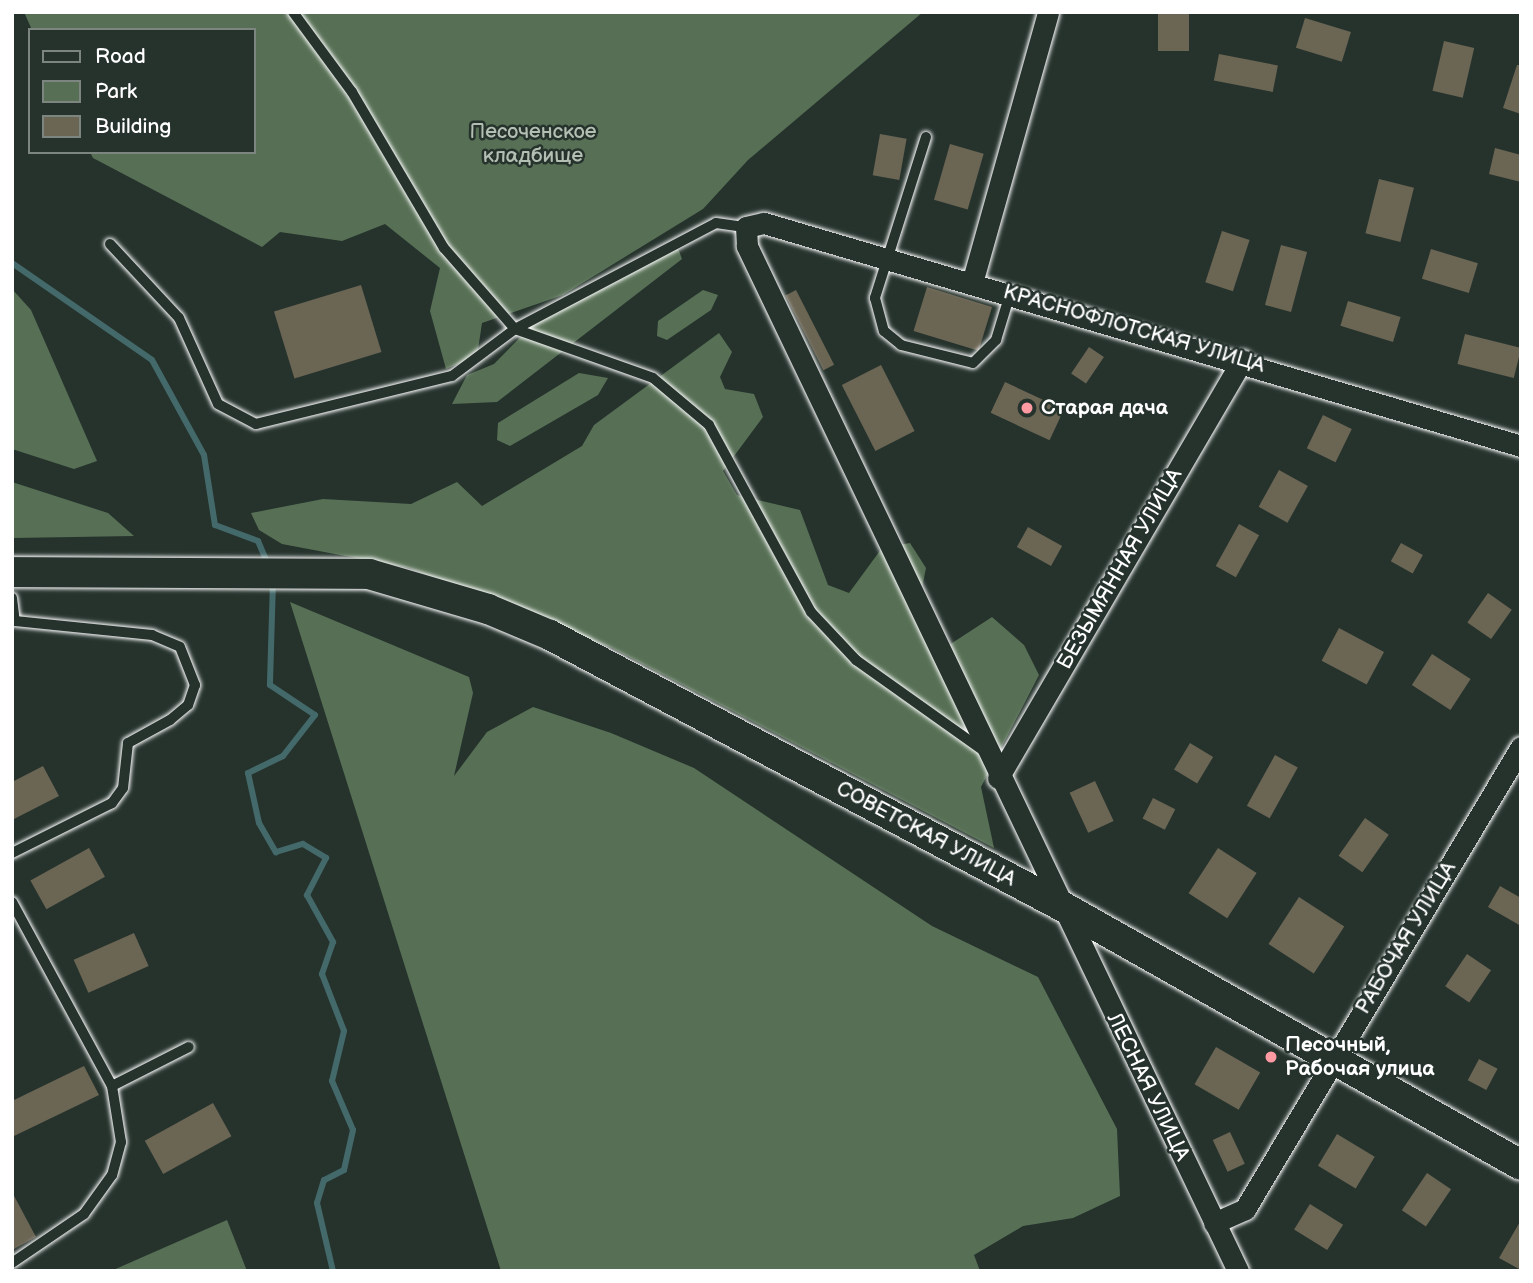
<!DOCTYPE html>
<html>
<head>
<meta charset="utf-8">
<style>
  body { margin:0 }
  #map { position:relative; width:1533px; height:1283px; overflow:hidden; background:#26332d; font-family:"Balsamiq Sans",sans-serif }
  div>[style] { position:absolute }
  .green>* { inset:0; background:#577055 }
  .stream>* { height:6px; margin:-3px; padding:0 3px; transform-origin:3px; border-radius:3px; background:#44696a }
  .building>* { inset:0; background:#6b6554; transform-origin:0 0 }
  .roads { filter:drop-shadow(0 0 2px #fff) drop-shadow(0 0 2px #fff) }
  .lane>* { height:10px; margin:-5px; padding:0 5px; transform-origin:5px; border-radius:5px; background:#26332d }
  .street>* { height:21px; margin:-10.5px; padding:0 10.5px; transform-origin:10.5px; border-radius:10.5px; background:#26332d }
  .secondary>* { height:30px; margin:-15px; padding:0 15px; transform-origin:15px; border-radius:15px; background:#26332d }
  .dots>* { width:19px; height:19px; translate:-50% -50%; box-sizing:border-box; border:4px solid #26332d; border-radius:50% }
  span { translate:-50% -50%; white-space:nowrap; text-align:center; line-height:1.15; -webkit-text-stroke:5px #26332d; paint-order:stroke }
  .park-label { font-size:21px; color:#b3bfb2 }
  .street-label { font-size:21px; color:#fff }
  .poi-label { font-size:21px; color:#fff; font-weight:700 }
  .left { translate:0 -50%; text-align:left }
  .frame { position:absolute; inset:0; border:14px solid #fff; pointer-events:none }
  .legend { position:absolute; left:28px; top:28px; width:228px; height:126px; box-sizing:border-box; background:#26332d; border:2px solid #7d8581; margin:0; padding:9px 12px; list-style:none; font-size:21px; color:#fff }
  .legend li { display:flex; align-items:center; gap:14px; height:35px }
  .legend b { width:35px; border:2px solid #7d8581 }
</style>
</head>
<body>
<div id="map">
  <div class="green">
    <div style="clip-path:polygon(24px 12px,923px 12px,748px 160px,703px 209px,563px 295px,482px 323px,477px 356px,446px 369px,430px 311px,440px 268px,385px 224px,342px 241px,280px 232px,262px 247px,93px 158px,90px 152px,254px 152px,254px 30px,32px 30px)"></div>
    <div style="clip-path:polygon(678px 248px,682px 259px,497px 402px,452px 404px,467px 375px,494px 364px,540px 317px)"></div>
    <div style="clip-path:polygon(12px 289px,31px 310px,97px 461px,74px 469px,12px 449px)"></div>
    <div style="clip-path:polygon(703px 290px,718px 295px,711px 310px,667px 340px,657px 336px,658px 321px)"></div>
    <div style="clip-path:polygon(719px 333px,732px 352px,720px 377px,725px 389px,754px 394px,763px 417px,723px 471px,737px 495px,800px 510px,828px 585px,849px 593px,882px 548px,910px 543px,926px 568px,916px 617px,946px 647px,992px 617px,1024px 645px,1039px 675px,981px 787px,994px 848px,612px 648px,409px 568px,282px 544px,259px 530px,251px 513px,323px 499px,411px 504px,457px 482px,482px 506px,582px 446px,594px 425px)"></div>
    <div style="clip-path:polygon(579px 373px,608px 378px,598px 395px,510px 446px,497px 440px,498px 423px)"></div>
    <div style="clip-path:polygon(12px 482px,108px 513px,134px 536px,12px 538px)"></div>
    <div style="clip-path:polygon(290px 602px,469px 677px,473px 693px,454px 776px,487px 732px,533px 707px,611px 733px,694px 768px,932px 926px,1038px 977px,1117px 1129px,1120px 1196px,1073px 1218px,1023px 1226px,974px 1255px,980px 1271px,501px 1271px)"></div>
    <div style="clip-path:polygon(227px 1220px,247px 1271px,111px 1271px)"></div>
  </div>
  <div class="stream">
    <div style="left:12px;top:263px;width:170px;rotate:34.7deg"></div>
    <div style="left:152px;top:360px;width:108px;rotate:61.3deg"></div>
    <div style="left:204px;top:455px;width:71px;rotate:81.1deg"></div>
    <div style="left:215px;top:525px;width:46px;rotate:20.4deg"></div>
    <div style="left:258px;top:541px;width:25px;rotate:67deg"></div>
    <div style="left:273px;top:581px;width:104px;rotate:91.7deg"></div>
    <div style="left:270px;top:685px;width:54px;rotate:33.7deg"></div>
    <div style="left:315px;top:715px;width:52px;rotate:128deg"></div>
    <div style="left:283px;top:756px;width:39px;rotate:154deg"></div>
    <div style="left:248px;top:773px;width:51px;rotate:77.6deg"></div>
    <div style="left:259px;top:823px;width:34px;rotate:60deg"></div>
    <div style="left:276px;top:852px;width:28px;rotate:-17deg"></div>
    <div style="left:303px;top:844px;width:27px;rotate:31deg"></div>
    <div style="left:326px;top:858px;width:42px;rotate:117.2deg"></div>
    <div style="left:307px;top:895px;width:54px;rotate:61deg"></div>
    <div style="left:333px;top:942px;width:34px;rotate:109deg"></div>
    <div style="left:322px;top:974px;width:61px;rotate:68.9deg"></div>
    <div style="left:344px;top:1031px;width:51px;rotate:103.5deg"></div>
    <div style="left:332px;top:1081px;width:53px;rotate:66.8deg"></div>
    <div style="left:353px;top:1130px;width:41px;rotate:102.7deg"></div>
    <div style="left:344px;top:1170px;width:22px;rotate:153deg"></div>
    <div style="left:324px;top:1180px;width:24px;rotate:107deg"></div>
    <div style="left:317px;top:1203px;width:70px;rotate:76.8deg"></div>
  </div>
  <div class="building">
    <div style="left:1158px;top:12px;width:31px;height:39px"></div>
    <div style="left:1305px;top:18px;width:48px;height:31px;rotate:17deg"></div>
    <div style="left:1444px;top:41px;width:31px;height:51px;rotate:13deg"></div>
    <div style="left:1219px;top:54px;width:60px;height:27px;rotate:11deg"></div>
    <div style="clip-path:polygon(1517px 65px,1521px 65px,1521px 114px,1503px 108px)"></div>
    <div style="left:880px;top:134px;width:27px;height:42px;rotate:10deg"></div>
    <div style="left:950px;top:144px;width:35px;height:58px;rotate:16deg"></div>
    <div style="clip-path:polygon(1495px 148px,1521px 155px,1521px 182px,1489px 174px)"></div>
    <div style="left:1379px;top:179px;width:36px;height:56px;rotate:14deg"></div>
    <div style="left:1222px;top:231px;width:29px;height:54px;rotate:18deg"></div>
    <div style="left:1281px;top:245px;width:27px;height:62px;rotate:15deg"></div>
    <div style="left:1431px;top:249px;width:49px;height:31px;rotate:17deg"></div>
    <div style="left:361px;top:285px;width:70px;height:91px;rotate:73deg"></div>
    <div style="left:927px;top:287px;width:68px;height:46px;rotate:17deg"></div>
    <div style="left:796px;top:290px;width:84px;height:12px;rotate:63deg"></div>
    <div style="left:1348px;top:301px;width:55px;height:26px;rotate:17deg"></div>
    <div style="left:1465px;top:334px;width:58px;height:31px;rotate:14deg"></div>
    <div style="left:1089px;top:347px;width:18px;height:32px;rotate:34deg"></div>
    <div style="left:881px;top:365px;width:74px;height:44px;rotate:63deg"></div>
    <div style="left:1005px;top:382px;width:65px;height:34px;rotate:25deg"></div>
    <div style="left:1323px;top:415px;width:32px;height:37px;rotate:26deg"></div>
    <div style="left:1279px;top:470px;width:33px;height:42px;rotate:29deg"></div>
    <div style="left:1239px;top:524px;width:23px;height:48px;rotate:29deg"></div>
    <div style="left:1028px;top:527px;width:39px;height:23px;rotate:29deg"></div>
    <div style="left:1401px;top:543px;width:25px;height:21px;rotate:29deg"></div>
    <div style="left:1488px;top:593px;width:29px;height:36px;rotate:35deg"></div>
    <div style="left:1339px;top:628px;width:51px;height:37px;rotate:28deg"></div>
    <div style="left:1432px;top:654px;width:46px;height:37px;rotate:33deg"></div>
    <div style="left:1190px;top:743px;width:27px;height:31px;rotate:31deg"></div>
    <div style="left:1275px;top:755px;width:26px;height:58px;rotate:29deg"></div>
    <div style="clip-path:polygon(43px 766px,59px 796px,12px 820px,12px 782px)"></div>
    <div style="left:1095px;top:781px;width:44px;height:28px;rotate:65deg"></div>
    <div style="left:1153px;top:798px;width:25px;height:23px;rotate:27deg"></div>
    <div style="left:1365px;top:818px;width:29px;height:46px;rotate:35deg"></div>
    <div style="left:89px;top:848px;width:33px;height:67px;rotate:61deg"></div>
    <div style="left:1218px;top:848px;width:46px;height:54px;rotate:33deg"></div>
    <div style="clip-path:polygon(1500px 886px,1521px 898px,1521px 926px,1488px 907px)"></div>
    <div style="left:1299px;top:897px;width:54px;height:56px;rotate:33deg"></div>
    <div style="left:134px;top:933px;width:36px;height:66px;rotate:66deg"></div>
    <div style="left:1467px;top:954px;width:29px;height:39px;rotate:34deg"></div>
    <div style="left:1216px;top:1047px;width:51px;height:43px;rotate:30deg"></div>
    <div style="left:1479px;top:1059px;width:21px;height:24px;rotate:28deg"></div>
    <div style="clip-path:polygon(84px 1066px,99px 1095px,12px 1137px,12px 1101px)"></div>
    <div style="left:213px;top:1103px;width:38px;height:78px;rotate:61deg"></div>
    <div style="left:1230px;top:1132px;width:35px;height:19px;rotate:65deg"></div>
    <div style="left:1337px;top:1134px;width:44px;height:37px;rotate:31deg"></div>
    <div style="left:1427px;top:1173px;width:29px;height:45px;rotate:34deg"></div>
    <div style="clip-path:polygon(12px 1192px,36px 1237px,12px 1250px)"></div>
    <div style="left:1310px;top:1204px;width:39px;height:30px;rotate:32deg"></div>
    <div style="clip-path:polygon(1521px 1220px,1521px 1270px,1499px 1258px)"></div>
  </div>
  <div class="roads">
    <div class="lane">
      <div style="left:293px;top:12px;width:99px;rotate:53.6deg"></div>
      <div style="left:352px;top:92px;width:181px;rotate:59.5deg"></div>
      <div style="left:444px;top:248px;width:108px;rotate:48.8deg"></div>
      <div style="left:515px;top:329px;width:146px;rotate:19.5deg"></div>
      <div style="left:653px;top:378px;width:73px;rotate:40deg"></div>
      <div style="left:709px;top:425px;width:213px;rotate:61.4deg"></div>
      <div style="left:811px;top:612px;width:66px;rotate:46.8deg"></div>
      <div style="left:856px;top:660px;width:157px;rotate:35.4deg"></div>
      <div style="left:926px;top:137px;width:169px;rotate:107.6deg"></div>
      <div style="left:875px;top:298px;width:34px;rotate:75deg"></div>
      <div style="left:884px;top:331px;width:22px;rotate:39deg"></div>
      <div style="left:901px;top:345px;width:74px;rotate:14deg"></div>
      <div style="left:973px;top:363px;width:33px;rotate:-45deg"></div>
      <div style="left:996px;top:340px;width:48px;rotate:-73.1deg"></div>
      <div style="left:110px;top:244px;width:101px;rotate:47deg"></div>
      <div style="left:179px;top:318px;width:94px;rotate:65.6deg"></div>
      <div style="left:218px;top:404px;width:43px;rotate:27.8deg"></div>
      <div style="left:256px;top:424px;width:202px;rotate:-13.8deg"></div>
      <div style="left:452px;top:376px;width:79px;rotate:-36.7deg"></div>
      <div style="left:515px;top:329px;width:227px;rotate:-27.8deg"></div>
      <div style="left:716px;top:223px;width:30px;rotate:8deg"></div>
      <div style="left:12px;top:598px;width:23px;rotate:83deg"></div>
      <div style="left:15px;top:621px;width:138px;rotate:5.8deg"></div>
      <div style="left:152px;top:635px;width:30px;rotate:23deg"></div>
      <div style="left:180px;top:647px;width:41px;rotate:68.5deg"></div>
      <div style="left:195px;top:685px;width:21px;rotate:109deg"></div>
      <div style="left:188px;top:705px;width:23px;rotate:140deg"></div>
      <div style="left:170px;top:720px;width:48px;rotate:151.3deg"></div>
      <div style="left:128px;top:743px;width:45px;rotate:96.3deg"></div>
      <div style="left:123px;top:788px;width:19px;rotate:126deg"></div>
      <div style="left:112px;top:803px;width:112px;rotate:153.4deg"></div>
      <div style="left:12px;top:902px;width:209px;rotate:61.5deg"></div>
      <div style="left:112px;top:1086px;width:57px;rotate:80.9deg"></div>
      <div style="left:121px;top:1142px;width:34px;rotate:105deg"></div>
      <div style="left:112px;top:1175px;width:48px;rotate:125.7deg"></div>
      <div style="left:84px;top:1214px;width:87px;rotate:145.8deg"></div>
      <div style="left:112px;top:1086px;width:86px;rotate:-26.9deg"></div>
    </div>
    <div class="street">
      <div style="left:972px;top:283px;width:281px;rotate:-74.3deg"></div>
      <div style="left:998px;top:778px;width:484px;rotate:-59.7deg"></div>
      <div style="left:1214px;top:1223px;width:34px;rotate:-24deg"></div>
      <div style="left:1245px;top:1209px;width:538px;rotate:-59.15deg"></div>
      <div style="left:1238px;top:1271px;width:1137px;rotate:-115.6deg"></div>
      <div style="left:747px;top:246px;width:19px;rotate:-93deg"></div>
      <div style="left:746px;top:227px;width:18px;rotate:-13deg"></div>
      <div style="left:764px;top:223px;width:789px;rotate:16.41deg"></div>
    </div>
    <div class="secondary">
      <div style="left:12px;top:572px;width:357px;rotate:0.3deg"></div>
      <div style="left:369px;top:574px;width:124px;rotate:16.4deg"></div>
      <div style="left:488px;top:609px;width:67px;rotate:22.8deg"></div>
      <div style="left:550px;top:635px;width:575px;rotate:27.9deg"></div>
      <div style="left:1058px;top:904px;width:531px;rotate:29.41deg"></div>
    </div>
  </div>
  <div class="dots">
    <div style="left:1027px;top:408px;background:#ff9aa2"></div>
    <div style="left:1271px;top:1057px;background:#ff9aa2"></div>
  </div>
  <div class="park-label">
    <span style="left:533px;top:144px">Песоченское<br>кладбище</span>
  </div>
  <div class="street-label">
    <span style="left:1134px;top:329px;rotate:16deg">КРАСНОФЛОТСКАЯ УЛИЦА</span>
    <span style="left:1120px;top:569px;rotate:-60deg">БЕЗЫМЯННАЯ УЛИЦА</span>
    <span style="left:926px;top:834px;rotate:28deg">СОВЕТСКАЯ УЛИЦА</span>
    <span style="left:1406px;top:938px;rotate:-59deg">РАБОЧАЯ УЛИЦА</span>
    <span style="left:1148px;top:1087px;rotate:64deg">ЛЕСНАЯ УЛИЦА</span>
  </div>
  <div class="poi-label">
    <span class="left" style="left:1041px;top:408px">Старая дача</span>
    <span class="left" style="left:1285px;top:1057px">Песочный,<br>Рабочая улица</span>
  </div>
  <div class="frame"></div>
  <ul class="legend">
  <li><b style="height:9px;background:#26332d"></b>Road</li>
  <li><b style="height:19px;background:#577055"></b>Park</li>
  <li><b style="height:19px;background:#6b6554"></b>Building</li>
  </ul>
</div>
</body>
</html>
